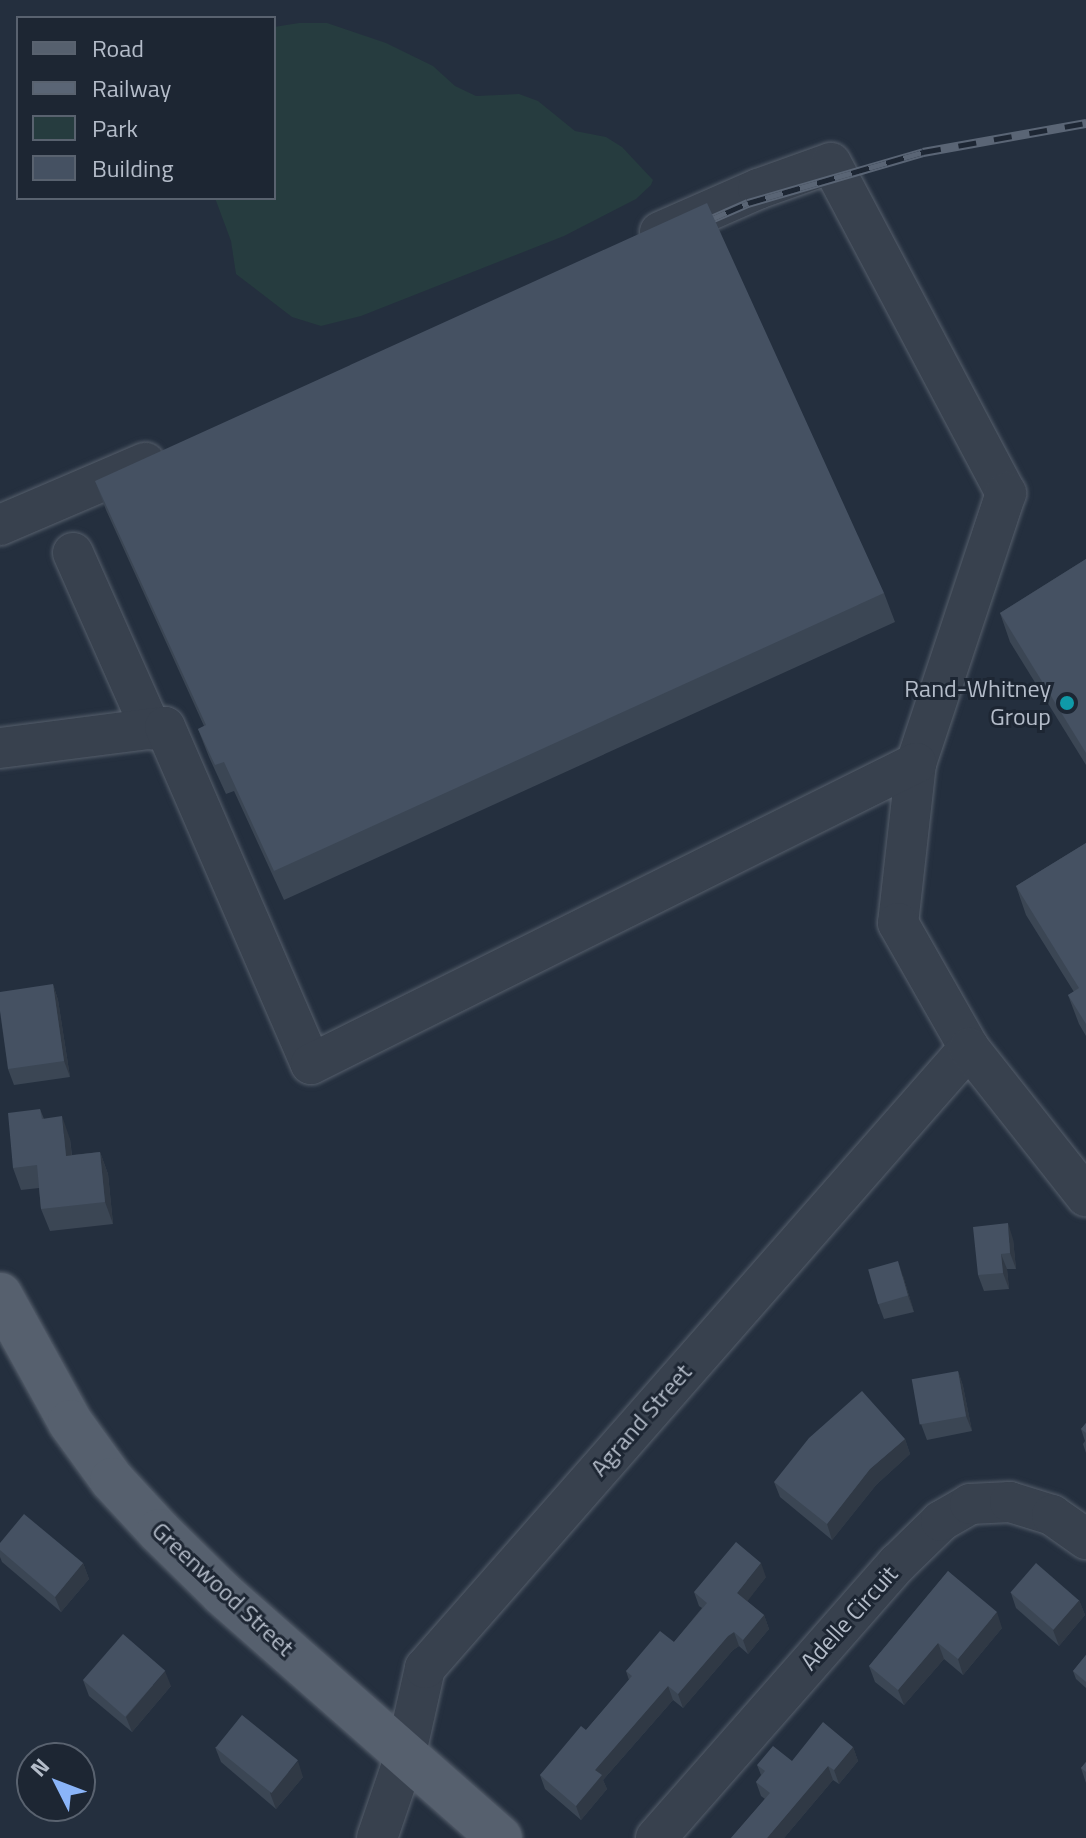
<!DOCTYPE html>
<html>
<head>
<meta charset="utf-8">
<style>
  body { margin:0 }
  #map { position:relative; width:1086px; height:1838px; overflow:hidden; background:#242f3e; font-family:"Titillium Web",sans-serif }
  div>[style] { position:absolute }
  .green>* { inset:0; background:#263c3f }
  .roads { filter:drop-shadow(0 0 2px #565f6c) drop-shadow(0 0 2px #565f6c) }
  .minor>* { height:40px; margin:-20px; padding:0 20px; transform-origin:20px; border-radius:20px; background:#38414e }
  .major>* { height:44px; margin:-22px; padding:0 22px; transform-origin:22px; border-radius:22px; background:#56606e }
  .rail>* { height:9px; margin-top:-4.5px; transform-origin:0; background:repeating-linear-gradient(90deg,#1d2633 0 18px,#5a6575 0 36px); box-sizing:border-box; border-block:2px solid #5a6575 }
  .wall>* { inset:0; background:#3b4654 }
  .shaded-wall>* { inset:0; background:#303945 }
  .building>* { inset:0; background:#455162; transform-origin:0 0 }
  .dots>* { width:22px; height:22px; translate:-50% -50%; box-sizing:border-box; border:4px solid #1d2633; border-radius:50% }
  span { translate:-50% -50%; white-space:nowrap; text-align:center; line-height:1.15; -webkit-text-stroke:6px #1d2633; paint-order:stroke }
  .poi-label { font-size:24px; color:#b4bcc9 }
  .right { translate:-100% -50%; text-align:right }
  .street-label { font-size:24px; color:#b4bcc9 }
  .legend { position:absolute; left:16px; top:16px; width:260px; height:184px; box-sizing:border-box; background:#1d2633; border:2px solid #59626f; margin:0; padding:10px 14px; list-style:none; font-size:24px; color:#b4bcc9 }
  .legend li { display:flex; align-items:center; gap:16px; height:40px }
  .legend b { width:40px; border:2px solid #59626f }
  .north { position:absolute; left:16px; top:1742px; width:80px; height:80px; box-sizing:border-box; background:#1d2633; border:2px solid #59626f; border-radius:50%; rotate:312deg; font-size:22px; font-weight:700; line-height:32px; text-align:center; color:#b4bcc9 }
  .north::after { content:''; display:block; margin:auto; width:28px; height:36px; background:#8ab4f8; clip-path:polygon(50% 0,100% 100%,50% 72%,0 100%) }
</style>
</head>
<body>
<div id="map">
  <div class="green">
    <div style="clip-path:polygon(299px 23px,327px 23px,386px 43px,433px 66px,455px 86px,476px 96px,519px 94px,538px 101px,575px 131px,606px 137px,622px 147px,653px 180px,651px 185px,636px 199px,564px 236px,361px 316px,321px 326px,292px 317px,236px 274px,231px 241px,215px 198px,274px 198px,274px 27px)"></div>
  </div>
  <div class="roads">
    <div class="minor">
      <div style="left:660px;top:232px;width:107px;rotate:-23.7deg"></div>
      <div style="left:758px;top:189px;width:77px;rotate:-19.6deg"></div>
      <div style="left:831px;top:163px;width:374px;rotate:62.1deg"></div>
      <div style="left:1006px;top:493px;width:285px;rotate:108.4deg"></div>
      <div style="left:916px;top:763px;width:161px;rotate:96.4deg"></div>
      <div style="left:898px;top:923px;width:144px;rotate:60.4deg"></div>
      <div style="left:0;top:525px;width:158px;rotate:-23.2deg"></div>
      <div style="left:73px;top:553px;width:193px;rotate:66.1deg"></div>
      <div style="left:0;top:748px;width:166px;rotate:-7.3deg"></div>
      <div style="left:165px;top:727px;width:367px;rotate:66.6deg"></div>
      <div style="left:311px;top:1064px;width:676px;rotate:-26.45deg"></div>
      <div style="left:377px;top:1838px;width:90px;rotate:-71.2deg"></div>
      <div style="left:406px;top:1753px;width:87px;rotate:-77.4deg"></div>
      <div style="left:425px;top:1668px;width:825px;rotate:-48.74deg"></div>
      <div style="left:969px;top:1048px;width:189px;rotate:51.7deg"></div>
      <div style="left:656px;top:1838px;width:366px;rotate:-48.7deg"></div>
      <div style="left:898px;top:1563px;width:60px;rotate:-44.3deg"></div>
      <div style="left:941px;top:1521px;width:34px;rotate:-30deg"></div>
      <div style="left:970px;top:1504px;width:40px;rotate:-2.9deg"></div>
      <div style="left:1010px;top:1502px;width:44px;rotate:17.2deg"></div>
      <div style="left:1052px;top:1515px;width:42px;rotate:35.2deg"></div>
    </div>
    <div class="major">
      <div style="left:0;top:1295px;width:145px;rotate:61.1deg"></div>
      <div style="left:70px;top:1422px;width:72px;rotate:54.1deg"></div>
      <div style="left:112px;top:1480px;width:69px;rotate:47.3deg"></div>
      <div style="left:159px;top:1531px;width:90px;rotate:44.5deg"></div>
      <div style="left:223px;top:1594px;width:369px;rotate:41.4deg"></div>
    </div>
  </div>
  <div class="rail">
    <div style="left:693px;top:227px;width:60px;rotate:-23.6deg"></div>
    <div style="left:748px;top:203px;width:182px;rotate:-16.2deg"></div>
    <div style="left:923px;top:152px;width:166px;rotate:-10.1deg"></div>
  </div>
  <div class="wall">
    <div style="clip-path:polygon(95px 481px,884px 593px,895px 622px,284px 900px,234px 791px,226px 794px,209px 757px,198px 729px,204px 726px,106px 510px)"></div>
    <div style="clip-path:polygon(1086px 559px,1086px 765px,1010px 642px,1000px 613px)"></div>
    <div style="clip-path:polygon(1086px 843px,1086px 1036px,1079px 1024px,1068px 995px,1074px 992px,1026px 915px,1016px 886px)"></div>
    <div style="clip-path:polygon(53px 984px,58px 1000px,70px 1077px,14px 1085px,8px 1069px)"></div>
    <div style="clip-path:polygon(40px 1109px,44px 1119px,70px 1139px,72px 1155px,100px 1152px,108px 1174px,113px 1224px,50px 1231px,41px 1209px,39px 1188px,21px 1190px,13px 1168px)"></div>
    <div style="clip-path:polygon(1013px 1239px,1016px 1269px,1007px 1269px,1009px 1289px,984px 1291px,978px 1275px)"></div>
    <div style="clip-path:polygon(903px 1276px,914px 1312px,884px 1319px,878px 1303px)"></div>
    <div style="clip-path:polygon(958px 1371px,963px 1386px,972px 1431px,927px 1440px,921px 1424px)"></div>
    <div style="clip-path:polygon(1086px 1423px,1086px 1453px,1083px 1444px,1085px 1441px,1081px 1429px)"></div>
    <div style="clip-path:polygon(905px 1439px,910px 1454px,876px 1485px,832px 1540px,780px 1497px,774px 1482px)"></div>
    <div style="clip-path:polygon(0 1543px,83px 1563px,89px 1579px,61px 1612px,2px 1562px,0 1557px)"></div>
    <div style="clip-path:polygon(948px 1571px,1002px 1628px,963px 1675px,944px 1659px,904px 1705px,875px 1682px,869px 1666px)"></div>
    <div style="clip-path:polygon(766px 1577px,747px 1601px,764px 1615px,769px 1629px,748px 1654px,739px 1646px,733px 1650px,683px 1708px,673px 1700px,603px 1780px,607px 1789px,581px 1820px,545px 1789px,540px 1775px,586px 1730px,629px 1680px,626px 1671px,674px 1642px,702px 1608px,699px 1606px,694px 1592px)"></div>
    <div style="clip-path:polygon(1011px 1593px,1079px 1600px,1085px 1615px,1059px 1646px,1016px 1608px)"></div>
    <div style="clip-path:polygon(1086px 1655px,1086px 1688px,1076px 1679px,1073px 1671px)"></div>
    <div style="clip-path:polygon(83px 1680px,171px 1686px,132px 1732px,89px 1696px)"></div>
    <div style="clip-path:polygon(215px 1747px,303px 1777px,276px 1809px,221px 1762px)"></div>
    <div style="clip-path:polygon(853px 1747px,858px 1761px,839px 1784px,833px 1780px,784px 1838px,731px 1838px,765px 1799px,761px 1796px,756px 1782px,761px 1775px,757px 1765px,792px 1761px)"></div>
    <div style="clip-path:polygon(1086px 1762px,1086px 1783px,1081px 1768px)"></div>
  </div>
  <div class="shaded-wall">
    <div style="clip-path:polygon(53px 984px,58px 1000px,70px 1077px,64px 1061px)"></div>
    <div style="clip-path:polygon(62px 1116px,70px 1139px,74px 1178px,66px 1156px)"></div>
    <div style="clip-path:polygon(100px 1152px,108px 1174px,113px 1224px,105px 1202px)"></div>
    <div style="clip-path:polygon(1008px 1223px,1013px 1239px,1016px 1269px,1010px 1253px)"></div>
    <div style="clip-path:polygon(1001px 1254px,1007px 1269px,1009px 1289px,1003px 1273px)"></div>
    <div style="clip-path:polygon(898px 1261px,903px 1276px,914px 1312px,908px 1296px)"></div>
    <div style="clip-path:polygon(958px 1371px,963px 1386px,972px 1431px,966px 1416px)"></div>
    <div style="clip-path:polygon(905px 1439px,910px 1454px,876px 1485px,832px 1540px,827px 1524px,870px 1469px)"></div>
    <div style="clip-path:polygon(83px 1563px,89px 1579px,61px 1612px,55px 1597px)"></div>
    <div style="clip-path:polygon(761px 1563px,766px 1577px,743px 1607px,737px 1593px)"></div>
    <div style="clip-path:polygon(1079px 1600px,1085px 1615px,1059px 1646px,1053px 1630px)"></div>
    <div style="clip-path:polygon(997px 1612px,1002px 1628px,963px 1675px,958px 1659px)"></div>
    <div style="clip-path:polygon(764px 1615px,769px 1629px,748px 1654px,743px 1640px)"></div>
    <div style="clip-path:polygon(734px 1632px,739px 1646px,733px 1650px,683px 1708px,678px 1694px,728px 1636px)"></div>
    <div style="clip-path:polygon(938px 1643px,944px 1659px,904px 1705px,898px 1690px)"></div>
    <div style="clip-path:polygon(165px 1671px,171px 1686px,132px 1732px,126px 1717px)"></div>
    <div style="clip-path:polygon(668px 1686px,673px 1700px,603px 1780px,607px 1789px,581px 1820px,576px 1806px,595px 1770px)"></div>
    <div style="clip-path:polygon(853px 1747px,858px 1761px,839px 1784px,834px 1770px)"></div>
    <div style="clip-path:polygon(298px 1761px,303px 1777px,276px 1809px,270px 1793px)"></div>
    <div style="clip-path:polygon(828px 1766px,833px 1780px,784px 1838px,767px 1838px)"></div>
  </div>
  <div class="building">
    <div style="clip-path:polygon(707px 203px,884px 593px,274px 871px,224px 762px,215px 765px,198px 729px,206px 725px,95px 481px)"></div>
    <div style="clip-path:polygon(1086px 559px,1086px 753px,1000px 613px)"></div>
    <div style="clip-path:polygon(1086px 843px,1086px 1024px,1068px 995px,1079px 988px,1016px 886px)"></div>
    <div style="clip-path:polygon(53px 984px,64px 1061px,8px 1069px,0 1011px,0 992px)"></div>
    <div style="clip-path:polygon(40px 1109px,42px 1119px,62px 1116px,66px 1156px,100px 1152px,105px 1202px,41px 1209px,37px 1165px,13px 1168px,8px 1113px)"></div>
    <div style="clip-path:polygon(1008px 1223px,1010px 1253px,1001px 1254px,1003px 1273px,978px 1275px,973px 1227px)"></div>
    <div style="left:898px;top:1261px;width:36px;height:31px;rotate:74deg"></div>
    <div style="left:958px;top:1371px;width:46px;height:47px;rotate:80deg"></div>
    <div style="clip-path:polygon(862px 1391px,905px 1439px,870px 1469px,827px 1524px,774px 1482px,809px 1438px)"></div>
    <div style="clip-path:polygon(1086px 1423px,1086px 1433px,1081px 1429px)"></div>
    <div style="clip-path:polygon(24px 1514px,83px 1563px,55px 1597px,0 1550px,0 1543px)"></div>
    <div style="clip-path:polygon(736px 1542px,761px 1563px,737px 1593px,764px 1615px,743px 1640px,734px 1632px,728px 1636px,678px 1694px,668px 1686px,595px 1770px,602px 1775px,576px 1806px,540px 1775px,581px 1726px,586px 1730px,632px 1676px,626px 1671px,660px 1631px,674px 1642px,707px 1603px,694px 1592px)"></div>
    <div style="left:1036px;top:1563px;width:57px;height:39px;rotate:41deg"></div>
    <div style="clip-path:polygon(948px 1571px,997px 1612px,958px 1659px,938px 1643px,898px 1690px,869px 1666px)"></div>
    <div style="left:123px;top:1634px;width:56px;height:61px;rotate:41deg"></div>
    <div style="clip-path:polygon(1086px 1655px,1086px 1682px,1073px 1671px)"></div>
    <div style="left:242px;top:1715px;width:72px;height:42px;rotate:39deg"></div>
    <div style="clip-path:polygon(823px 1722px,853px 1747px,834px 1770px,828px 1766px,767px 1838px,731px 1838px,770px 1793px,756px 1782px,765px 1771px,757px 1765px,773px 1746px,792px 1761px)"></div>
    <div style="clip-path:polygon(1086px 1762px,1086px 1772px,1081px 1768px)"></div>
  </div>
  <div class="dots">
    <div style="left:1067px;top:703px;background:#0f9aa8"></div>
  </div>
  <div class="poi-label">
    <span class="right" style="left:1051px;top:703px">Rand-Whitney<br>Group</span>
  </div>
  <div class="street-label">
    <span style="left:641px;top:1420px;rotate:-49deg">Agrand Street</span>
    <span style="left:223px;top:1589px;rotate:43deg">Greenwood Street</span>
    <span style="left:849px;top:1618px;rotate:-48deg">Adelle Circuit</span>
  </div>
  <ul class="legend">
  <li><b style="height:10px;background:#56606e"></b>Road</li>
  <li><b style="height:10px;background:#5a6575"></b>Railway</li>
  <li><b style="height:22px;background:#263c3f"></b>Park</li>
  <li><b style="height:22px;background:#455162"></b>Building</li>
  </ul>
  <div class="north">N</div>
</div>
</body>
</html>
